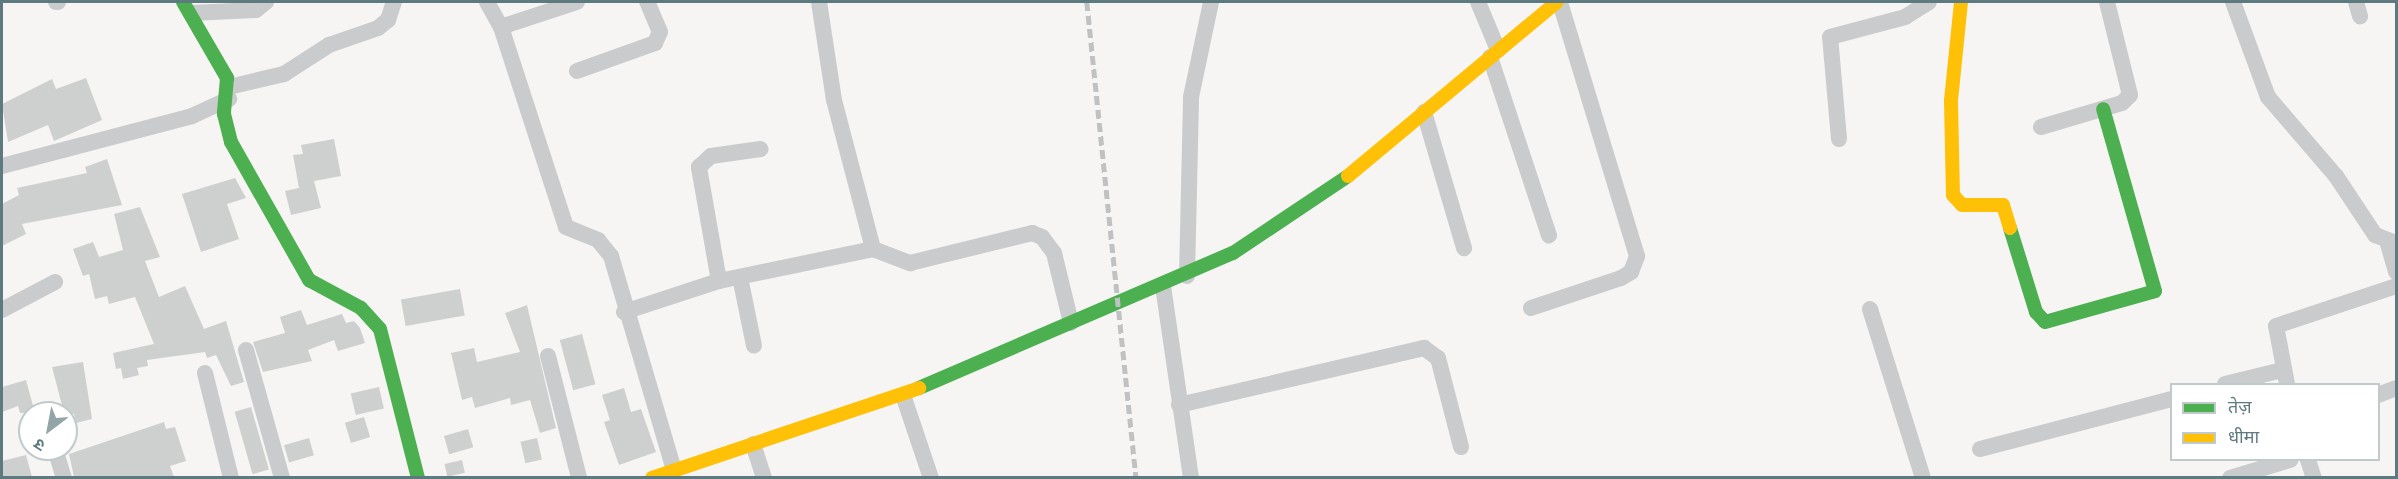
<!DOCTYPE html>
<html>
<head>
<meta charset="utf-8">
<style>
  body { margin:0 }
  #map { position:relative; width:2398px; height:479px; overflow:hidden; background:#f6f5f3; font-family:"Work Sans","Noto Sans Devanagari",sans-serif }
  div>[style] { position:absolute }
  .building>* { inset:0; background:#ced0cf; transform-origin:0 0 }
  .street>* { height:16px; margin:-8px; padding:0 8px; transform-origin:8px; border-radius:8px; background:#c9cbcc }
  .fast>* { height:14px; margin:-7px; padding:0 7px; transform-origin:7px; border-radius:7px; background:#4caf50 }
  .slow>* { height:14px; margin:-7px; padding:0 7px; transform-origin:7px; border-radius:7px; background:#ffc107 }
  .rail>* { height:4.5px; margin-top:-2.25px; transform-origin:0; background:repeating-linear-gradient(90deg,#bfc1c2 0 9px,transparent 0 13.5px) }
  span { translate:-50% -50%; white-space:nowrap; text-align:center; line-height:1.15; -webkit-text-stroke:6px #fff; paint-order:stroke }
  .frame { position:absolute; inset:0; border:3px solid #5e7a81; pointer-events:none }
  .legend { position:absolute; left:2170px; top:383px; width:210px; height:78px; box-sizing:border-box; background:#fff; border:2px solid #bfcacd; margin:0; padding:8px 10px; list-style:none; font-size:18px; color:#5e7a81 }
  .legend li { display:flex; align-items:center; gap:12px; height:30px }
  .legend b { width:30px; border:2px solid #bfcacd }
  .north { position:absolute; left:18px; top:401px; width:60px; height:60px; box-sizing:border-box; background:#fff; border:2px solid #bfcacd; border-radius:50%; rotate:212deg; font-size:16px; font-weight:700; line-height:24px; text-align:center; color:#5e7a81 }
  .north::after { content:''; display:block; margin:auto; width:21px; height:27px; background:#93a5a9; clip-path:polygon(50% 0,100% 100%,50% 72%,0 100%) }
</style>
</head>
<body>
<div id="map">
  <div class="building">
    <div style="clip-path:polygon(86px 78px,102px 120px,54px 141px,48px 125px,8px 142px,2px 104px,52px 79px,56px 89px)"></div>
    <div style="clip-path:polygon(334px 139px,341px 176px,314px 181px,321px 208px,291px 215px,285px 191px,299px 188px,293px 155px,303px 154px,301px 145px)"></div>
    <div style="clip-path:polygon(107px 159px,122px 205px,22px 224px,26px 234px,2px 246px,2px 204px,19px 195px,17px 188px,87px 173px,85px 167px)"></div>
    <div style="clip-path:polygon(235px 178px,246px 198px,227px 204px,239px 239px,201px 252px,182px 194px)"></div>
    <div style="clip-path:polygon(140px 207px,160px 257px,145px 261px,159px 297px,185px 286px,204px 329px,226px 321px,244px 382px,231px 386px,216px 355px,207px 358px,205px 352px,147px 360px,148px 366px,137px 368px,139px 375px,123px 379px,121px 368px,116px 369px,113px 353px,154px 344px,135px 297px,109px 304px,107px 296px,95px 299px,89px 274px,83px 276px,73px 249px,93px 242px,99px 257px,123px 250px,114px 214px)"></div>
    <div style="left:460px;top:289px;width:27px;height:60px;rotate:80deg"></div>
    <div style="clip-path:polygon(527px 305px,556px 428px,540px 433px,530px 400px,511px 405px,510px 398px,475px 408px,472px 397px,462px 400px,451px 353px,474px 348px,477px 362px,520px 352px,505px 313px)"></div>
    <div style="clip-path:polygon(301px 310px,307px 325px,342px 314px,346px 323px,354px 321px,360px 328px,365px 343px,338px 351px,334px 340px,308px 350px,312px 361px,263px 372px,253px 342px,285px 333px,280px 317px)"></div>
    <div style="left:582px;top:334px;width:52px;height:23px;rotate:75deg"></div>
    <div style="clip-path:polygon(83px 362px,92px 419px,76px 423px,74px 414px,64px 413px,52px 367px)"></div>
    <div style="clip-path:polygon(26px 380px,35px 413px,20px 413px,18px 406px,2px 412px,2px 387px)"></div>
    <div style="left:379px;top:387px;width:22px;height:29px;rotate:77deg"></div>
    <div style="clip-path:polygon(624px 388px,631px 412px,641px 409px,656px 452px,619px 465px,604px 422px,610px 420px,602px 395px)"></div>
    <div style="left:251px;top:407px;width:65px;height:17px;rotate:74deg"></div>
    <div style="left:364px;top:417px;width:21px;height:20px;rotate:73deg"></div>
    <div style="clip-path:polygon(164px 422px,166px 429px,175px 427px,186px 461px,170px 466px,174px 477px,74px 477px,69px 454px)"></div>
    <div style="left:468px;top:429px;width:19px;height:25px;rotate:74deg"></div>
    <div style="left:309px;top:438px;width:18px;height:26px;rotate:74deg"></div>
    <div style="left:537px;top:438px;width:22px;height:17px;rotate:77deg"></div>
    <div style="clip-path:polygon(26px 455px,32px 477px,2px 477px,2px 461px)"></div>
    <div style="left:462px;top:460px;width:13px;height:18px;rotate:77deg"></div>
  </div>
  <div class="street">
    <div style="left:56px;top:2px;width:2px"></div>
    <div style="left:487px;top:2px;width:29px;rotate:61deg"></div>
    <div style="left:501px;top:27px;width:210px;rotate:72deg"></div>
    <div style="left:566px;top:227px;width:35px;rotate:22deg"></div>
    <div style="left:598px;top:240px;width:21px;rotate:51deg"></div>
    <div style="left:611px;top:256px;width:223px;rotate:73.6deg"></div>
    <div style="left:819px;top:2px;width:99px;rotate:81.3deg"></div>
    <div style="left:834px;top:100px;width:154px;rotate:75.3deg"></div>
    <div style="left:873px;top:249px;width:40px;rotate:21deg"></div>
    <div style="left:910px;top:263px;width:126px;rotate:-13.8deg"></div>
    <div style="left:1032px;top:233px;width:11px;rotate:22deg"></div>
    <div style="left:1042px;top:237px;width:20px;rotate:53deg"></div>
    <div style="left:1054px;top:253px;width:72px;rotate:76.3deg"></div>
    <div style="left:1478px;top:2px;width:52px;rotate:67.4deg"></div>
    <div style="left:2233px;top:2px;width:101px;rotate:69.8deg"></div>
    <div style="left:2268px;top:97px;width:104px;rotate:49.3deg"></div>
    <div style="left:2336px;top:176px;width:71px;rotate:56.5deg"></div>
    <div style="left:2375px;top:235px;width:22px;rotate:21deg"></div>
    <div style="left:2356px;top:2px;width:15px;rotate:74deg"></div>
    <div style="left:191px;top:13px;width:65px;rotate:-2.6deg"></div>
    <div style="left:256px;top:10px;width:13px;rotate:-39deg"></div>
    <div style="left:501px;top:27px;width:80px;rotate:-18.2deg"></div>
    <div style="left:1490px;top:57px;width:188px;rotate:71.7deg"></div>
    <div style="left:577px;top:71px;width:83px;rotate:-19.7deg"></div>
    <div style="left:655px;top:43px;width:12px;rotate:-66deg"></div>
    <div style="left:660px;top:32px;width:33px;rotate:-113deg"></div>
    <div style="left:229px;top:87px;width:57px;rotate:-13.3deg"></div>
    <div style="left:284px;top:74px;width:54px;rotate:-32.8deg"></div>
    <div style="left:329px;top:45px;width:52px;rotate:-19.1deg"></div>
    <div style="left:378px;top:28px;width:13px;rotate:-39deg"></div>
    <div style="left:388px;top:20px;width:19px;rotate:-72deg"></div>
    <div style="left:1424px;top:112px;width:142px;rotate:73.6deg"></div>
    <div style="left:2041px;top:127px;width:84px;rotate:-16.5deg"></div>
    <div style="left:2122px;top:103px;width:11px;rotate:-45deg"></div>
    <div style="left:2130px;top:95px;width:96px;rotate:-103.9deg"></div>
    <div style="left:1839px;top:139px;width:102px;rotate:-95deg"></div>
    <div style="left:1830px;top:37px;width:78px;rotate:-14.9deg"></div>
    <div style="left:1905px;top:17px;width:28px;rotate:-32deg"></div>
    <div style="left:2px;top:166px;width:196px;rotate:-14.7deg"></div>
    <div style="left:192px;top:116px;width:41px;rotate:-24.7deg"></div>
    <div style="left:2388px;top:244px;width:29px;rotate:74deg"></div>
    <div style="left:1187px;top:276px;width:179px;rotate:-88.7deg"></div>
    <div style="left:1191px;top:97px;width:97px;rotate:-78.1deg"></div>
    <div style="left:740px;top:277px;width:70px;rotate:78.5deg"></div>
    <div style="left:719px;top:281px;width:116px;rotate:-100deg"></div>
    <div style="left:699px;top:167px;width:16px;rotate:-43deg"></div>
    <div style="left:711px;top:156px;width:50px;rotate:-8deg"></div>
    <div style="left:1163px;top:286px;width:194px;rotate:81.7deg"></div>
    <div style="left:1531px;top:308px;width:95px;rotate:-18.4deg"></div>
    <div style="left:1621px;top:278px;width:12px;rotate:-31deg"></div>
    <div style="left:1631px;top:272px;width:17px;rotate:-69deg"></div>
    <div style="left:1637px;top:256px;width:265px;rotate:-106.9deg"></div>
    <div style="left:1870px;top:309px;width:177px;rotate:72.6deg"></div>
    <div style="left:2px;top:310px;width:60px;rotate:-27.8deg"></div>
    <div style="left:624px;top:312px;width:100px;rotate:-18.1deg"></div>
    <div style="left:719px;top:281px;width:157px;rotate:-11.7deg"></div>
    <div style="left:246px;top:350px;width:133px;rotate:74.3deg"></div>
    <div style="left:548px;top:356px;width:126px;rotate:75.7deg"></div>
    <div style="left:205px;top:373px;width:108px;rotate:76.1deg"></div>
    <div style="left:2225px;top:384px;width:59px;rotate:-13.8deg"></div>
    <div style="left:2287px;top:384px;width:59px;rotate:-100.7deg"></div>
    <div style="left:2276px;top:326px;width:126px;rotate:-18.4deg"></div>
    <div style="left:903px;top:395px;width:88px;rotate:71.4deg"></div>
    <div style="left:2378px;top:395px;width:19px;rotate:-21deg"></div>
    <div style="left:1179px;top:405px;width:252px;rotate:-13.1deg"></div>
    <div style="left:1424px;top:348px;width:17px;rotate:36deg"></div>
    <div style="left:1438px;top:358px;width:92px;rotate:75.5deg"></div>
    <div style="left:753px;top:444px;width:36px;rotate:72deg"></div>
    <div style="left:55px;top:449px;width:30px;rotate:73deg"></div>
    <div style="left:1980px;top:449px;width:198px;rotate:-14.6deg"></div>
    <div style="left:2308px;top:460px;width:19px;rotate:72deg"></div>
    <div style="left:2230px;top:478px;width:63px;rotate:-16.7deg"></div>
  </div>
  <div class="fast">
    <div style="left:183px;top:2px;width:88px;rotate:59.9deg"></div>
    <div style="left:227px;top:78px;width:36px;rotate:95deg"></div>
    <div style="left:224px;top:114px;width:29px;rotate:76deg"></div>
    <div style="left:231px;top:142px;width:159px;rotate:60.5deg"></div>
    <div style="left:309px;top:280px;width:59px;rotate:28.3deg"></div>
    <div style="left:361px;top:308px;width:28px;rotate:48deg"></div>
    <div style="left:380px;top:329px;width:154px;rotate:75.7deg"></div>
    <div style="left:2010px;top:228px;width:88px;rotate:72.8deg"></div>
    <div style="left:2036px;top:312px;width:13px;rotate:48deg"></div>
    <div style="left:2045px;top:322px;width:114px;rotate:-15.7deg"></div>
    <div style="left:2155px;top:291px;width:189px;rotate:-105.9deg"></div>
    <div style="left:919px;top:388px;width:342px;rotate:-23.3deg"></div>
    <div style="left:1233px;top:253px;width:138px;rotate:-33.8deg"></div>
  </div>
  <div class="slow">
    <div style="left:1961px;top:2px;width:100px;rotate:95.8deg"></div>
    <div style="left:1951px;top:101px;width:94px;rotate:88.8deg"></div>
    <div style="left:1953px;top:195px;width:13px;rotate:48deg"></div>
    <div style="left:1962px;top:205px;width:41px"></div>
    <div style="left:2003px;top:205px;width:24px;rotate:73deg"></div>
    <div style="left:1348px;top:176px;width:272px;rotate:-39.8deg"></div>
    <div style="left:652px;top:478px;width:282px;rotate:-18.6deg"></div>
  </div>
  <div class="rail">
    <div style="left:1087px;top:2px;width:479px;rotate:84.1deg"></div>
  </div>
  <div class="frame"></div>
  <ul class="legend">
  <li><b style="height:8px;background:#4caf50"></b>तेज़</li>
  <li><b style="height:8px;background:#ffc107"></b>धीमा</li>
  </ul>
  <div class="north">उ</div>
</div>
</body>
</html>
